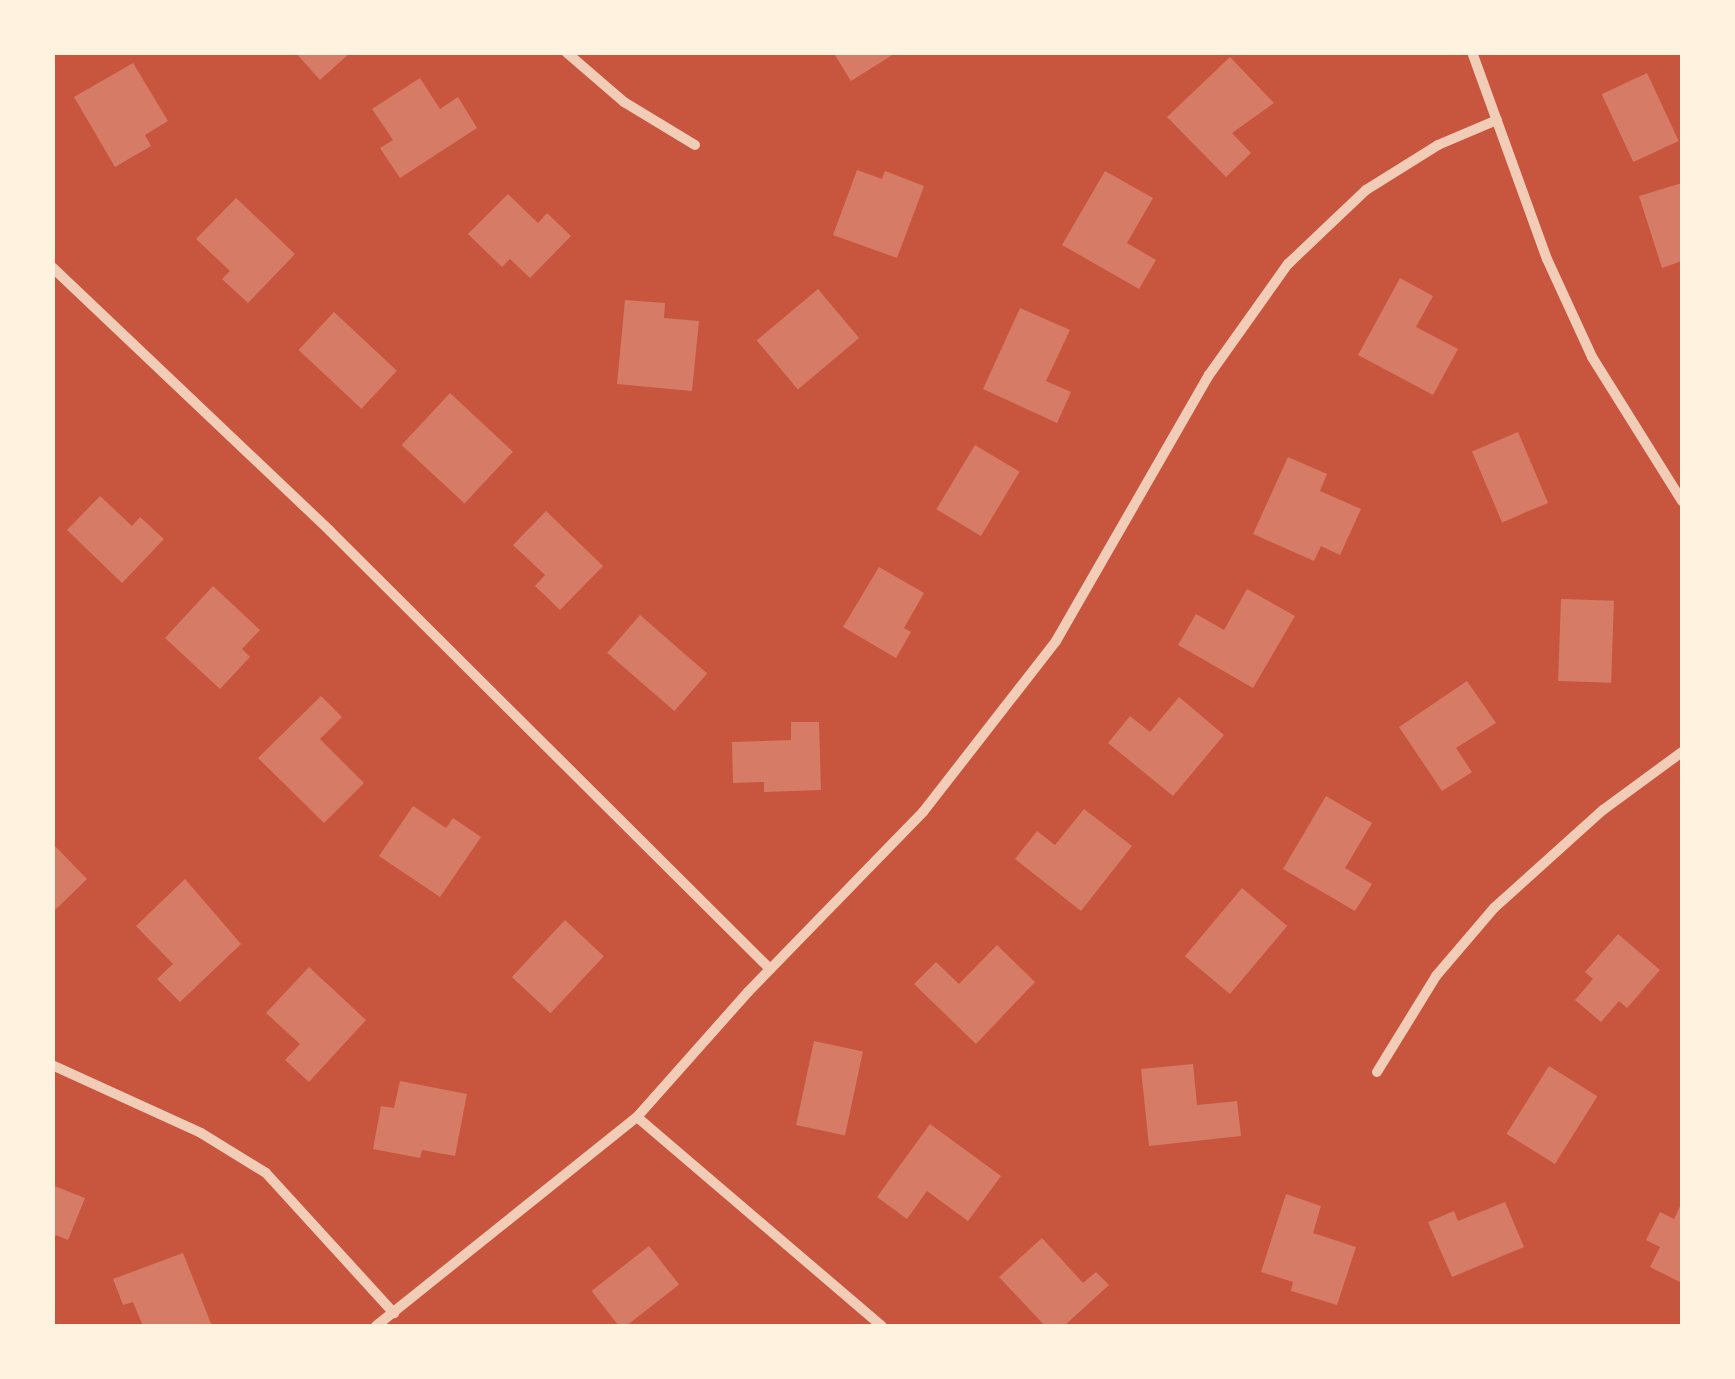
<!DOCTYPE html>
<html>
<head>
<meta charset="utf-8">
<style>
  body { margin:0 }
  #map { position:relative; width:1735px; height:1379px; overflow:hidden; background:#c8553d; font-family:Poppins,sans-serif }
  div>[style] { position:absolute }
  .building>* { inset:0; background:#d67c66; transform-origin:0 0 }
  .minor>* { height:10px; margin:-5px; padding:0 5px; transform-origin:5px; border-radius:5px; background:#f1ccb7 }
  span { translate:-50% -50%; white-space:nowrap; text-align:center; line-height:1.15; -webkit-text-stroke:9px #fff3e0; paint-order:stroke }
  .frame { position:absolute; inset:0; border:55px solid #fff3e0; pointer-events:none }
</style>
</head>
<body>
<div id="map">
  <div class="building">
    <div style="clip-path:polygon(295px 52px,351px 52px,320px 80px)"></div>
    <div style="clip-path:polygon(833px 52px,897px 52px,851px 81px)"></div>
    <div style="clip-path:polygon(1230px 57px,1274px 103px,1232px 133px,1251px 153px,1226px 177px,1167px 117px)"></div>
    <div style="clip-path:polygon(133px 63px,168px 121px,145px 135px,151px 146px,115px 167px,74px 97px)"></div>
    <div style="left:1647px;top:73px;width:75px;height:50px;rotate:65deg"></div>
    <div style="clip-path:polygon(420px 78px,440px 109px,458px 97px,477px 128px,400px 178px,380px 148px,393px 140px,372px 109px)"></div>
    <div style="clip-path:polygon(857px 170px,882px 179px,885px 171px,924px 186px,897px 258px,833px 235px)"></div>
    <div style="clip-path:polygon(1105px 171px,1153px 198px,1127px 243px,1156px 260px,1139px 289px,1062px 245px)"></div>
    <div style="clip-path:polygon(1682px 183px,1682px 261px,1662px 268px,1639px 196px)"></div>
    <div style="clip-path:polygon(508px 194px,538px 223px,547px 213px,571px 236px,530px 278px,510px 259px,502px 267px,468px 234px)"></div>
    <div style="clip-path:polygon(236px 198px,295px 254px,248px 303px,222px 279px,230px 271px,196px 239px)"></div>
    <div style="clip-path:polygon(1400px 278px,1433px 296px,1416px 327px,1458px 349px,1433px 395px,1358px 355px)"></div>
    <div style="left:818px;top:289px;width:64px;height:80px;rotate:50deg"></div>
    <div style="clip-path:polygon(625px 300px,665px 303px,664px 318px,699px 321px,692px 391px,617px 384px)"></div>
    <div style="clip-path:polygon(1020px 308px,1070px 330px,1046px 381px,1071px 392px,1057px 423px,983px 389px)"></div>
    <div style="left:334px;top:312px;width:86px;height:52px;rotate:43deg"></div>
    <div style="left:450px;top:393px;width:86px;height:71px;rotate:43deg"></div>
    <div style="left:1518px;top:432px;width:77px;height:50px;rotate:67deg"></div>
    <div style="left:975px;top:445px;width:52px;height:75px;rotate:31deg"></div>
    <div style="clip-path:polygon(1288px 457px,1327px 474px,1320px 491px,1361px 509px,1340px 555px,1321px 546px,1314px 561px,1253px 534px)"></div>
    <div style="clip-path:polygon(100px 496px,132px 526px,140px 517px,164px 539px,122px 583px,67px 530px)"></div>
    <div style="clip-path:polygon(546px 511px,603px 566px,560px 610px,535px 586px,545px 575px,513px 545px)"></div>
    <div style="clip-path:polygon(879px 567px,924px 593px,904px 628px,911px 632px,896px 658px,843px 627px)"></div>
    <div style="clip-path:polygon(213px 586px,260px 630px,242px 649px,250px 657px,220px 689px,165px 638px)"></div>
    <div style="clip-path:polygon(1247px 589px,1295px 616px,1253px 688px,1178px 645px,1196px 614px,1224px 630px)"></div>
    <div style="left:1561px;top:599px;width:53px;height:82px;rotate:2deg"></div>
    <div style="left:640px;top:615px;width:89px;height:50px;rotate:41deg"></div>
    <div style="clip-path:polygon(1467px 681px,1496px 723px,1456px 748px,1472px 772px,1442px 791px,1399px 727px)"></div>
    <div style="clip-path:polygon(321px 696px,342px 717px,320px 739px,364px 783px,324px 823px,258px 758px)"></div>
    <div style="clip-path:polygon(1179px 697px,1224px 735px,1173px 796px,1108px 743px,1130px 716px,1150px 732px)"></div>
    <div style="clip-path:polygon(791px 722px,819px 722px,821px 790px,764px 792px,764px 782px,733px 783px,732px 742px,791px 740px)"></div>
    <div style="clip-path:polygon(1326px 796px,1372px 823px,1345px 868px,1372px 884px,1355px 911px,1283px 869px)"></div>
    <div style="clip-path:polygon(413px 806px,446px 828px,453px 818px,481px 837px,440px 897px,379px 856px)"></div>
    <div style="clip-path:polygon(1084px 809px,1132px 846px,1081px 911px,1015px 859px,1037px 831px,1055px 845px)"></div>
    <div style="clip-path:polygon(52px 843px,87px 879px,52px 913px)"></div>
    <div style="clip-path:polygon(185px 879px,241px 944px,180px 1002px,157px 979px,173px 964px,136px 926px)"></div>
    <div style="left:1242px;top:888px;width:59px;height:89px;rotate:40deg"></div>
    <div style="left:565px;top:920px;width:53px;height:78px;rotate:43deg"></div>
    <div style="clip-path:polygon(1618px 934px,1660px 970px,1627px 1008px,1619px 1001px,1601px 1022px,1575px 1000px,1593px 979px,1585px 972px)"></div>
    <div style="clip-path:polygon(997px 945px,1035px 982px,976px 1044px,914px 984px,936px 962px,959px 984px)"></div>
    <div style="clip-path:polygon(309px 967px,366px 1020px,309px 1082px,285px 1060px,300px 1044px,266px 1013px)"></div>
    <div style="left:814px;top:1041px;width:50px;height:86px;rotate:12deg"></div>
    <div style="clip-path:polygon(1193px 1064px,1197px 1105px,1237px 1101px,1241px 1136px,1149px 1146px,1141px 1069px)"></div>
    <div style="left:1549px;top:1066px;width:57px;height:80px;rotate:32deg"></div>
    <div style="clip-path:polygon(400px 1081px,467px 1094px,455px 1156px,422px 1150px,420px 1158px,373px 1149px,381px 1106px,394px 1108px)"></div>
    <div style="clip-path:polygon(930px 1124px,1001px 1176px,968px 1221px,927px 1191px,907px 1219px,877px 1197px)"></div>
    <div style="clip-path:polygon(52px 1185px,85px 1198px,68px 1240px,56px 1235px,53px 1242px)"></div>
    <div style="clip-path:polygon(1286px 1194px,1321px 1206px,1313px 1233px,1356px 1247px,1337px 1305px,1291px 1291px,1293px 1282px,1261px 1272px)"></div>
    <div style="clip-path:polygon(1505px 1202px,1524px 1247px,1452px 1277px,1428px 1222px,1454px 1211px,1458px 1221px)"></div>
    <div style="clip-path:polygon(1682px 1202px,1682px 1283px,1650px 1267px,1660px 1247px,1646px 1240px,1660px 1212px,1674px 1219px)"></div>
    <div style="clip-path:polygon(1042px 1238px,1083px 1283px,1096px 1272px,1109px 1285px,1064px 1326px,1045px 1326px,999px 1277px)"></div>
    <div style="left:649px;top:1246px;width:49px;height:73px;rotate:52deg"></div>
    <div style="clip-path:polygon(183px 1253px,212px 1326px,143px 1326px,133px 1302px,123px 1305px,113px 1279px)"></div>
  </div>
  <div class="minor">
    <div style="left:566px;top:52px;width:77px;rotate:40.8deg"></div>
    <div style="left:624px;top:102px;width:83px;rotate:31.2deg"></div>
    <div style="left:1472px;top:52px;width:220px;rotate:70.1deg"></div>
    <div style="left:1547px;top:259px;width:108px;rotate:65.3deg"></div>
    <div style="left:1592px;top:357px;width:170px;rotate:58deg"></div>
    <div style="left:52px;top:267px;width:383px;rotate:43.5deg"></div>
    <div style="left:330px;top:531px;width:621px;rotate:44.87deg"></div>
    <div style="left:52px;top:1065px;width:164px;rotate:24.5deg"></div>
    <div style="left:201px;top:1133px;width:76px;rotate:31.6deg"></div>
    <div style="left:266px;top:1173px;width:190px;rotate:47.6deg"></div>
    <div style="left:1377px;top:1072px;width:113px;rotate:-58.4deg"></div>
    <div style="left:1436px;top:976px;width:89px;rotate:-49.5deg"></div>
    <div style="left:1494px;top:908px;width:147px;rotate:-42deg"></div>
    <div style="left:1603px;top:810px;width:98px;rotate:-36.3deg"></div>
    <div style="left:637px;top:1117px;width:322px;rotate:40.5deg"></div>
    <div style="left:376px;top:1326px;width:334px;rotate:-38.7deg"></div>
    <div style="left:637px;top:1117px;width:167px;rotate:-48.4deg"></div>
    <div style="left:748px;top:992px;width:251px;rotate:-45.8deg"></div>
    <div style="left:923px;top:812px;width:217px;rotate:-52.1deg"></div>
    <div style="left:1056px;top:641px;width:307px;rotate:-60.1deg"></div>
    <div style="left:1209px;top:375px;width:136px;rotate:-54.6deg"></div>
    <div style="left:1288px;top:264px;width:108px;rotate:-43.5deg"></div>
    <div style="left:1366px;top:190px;width:85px;rotate:-32deg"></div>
    <div style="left:1438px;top:145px;width:64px;rotate:-23deg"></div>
  </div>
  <div class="frame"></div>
</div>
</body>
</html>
